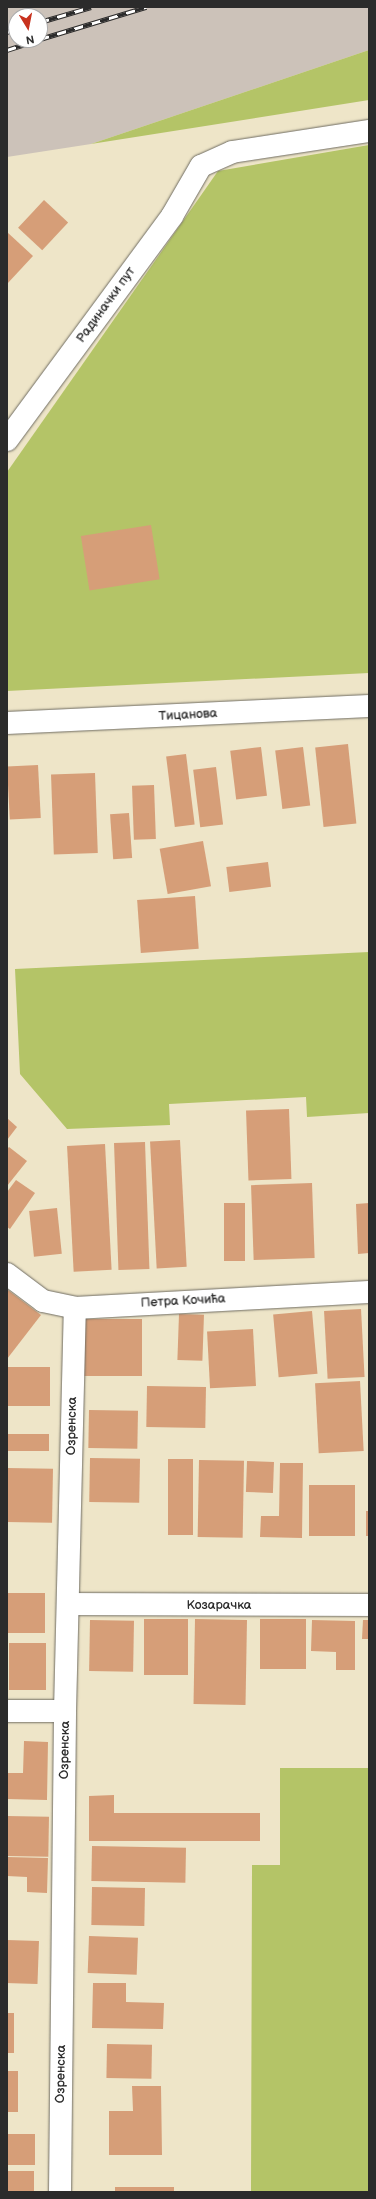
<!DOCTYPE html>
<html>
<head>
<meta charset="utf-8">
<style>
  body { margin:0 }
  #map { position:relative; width:376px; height:2199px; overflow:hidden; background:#eee5c8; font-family:"Balsamiq Sans",sans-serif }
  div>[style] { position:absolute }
  .industrial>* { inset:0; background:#ccc2b9 }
  .green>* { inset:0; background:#b4c467 }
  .building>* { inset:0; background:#d69e78; transform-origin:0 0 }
  .roads { filter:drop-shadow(0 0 1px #6f6c62) drop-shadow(0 0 1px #6f6c62) }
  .street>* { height:22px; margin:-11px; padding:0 11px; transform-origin:11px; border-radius:11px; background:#fff }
  .rail>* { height:4.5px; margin-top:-2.25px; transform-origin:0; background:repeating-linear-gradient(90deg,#fff 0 9px,#2b2b2b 0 18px); box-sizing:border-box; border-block:1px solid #2b2b2b }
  span { translate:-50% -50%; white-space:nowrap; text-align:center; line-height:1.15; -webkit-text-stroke:3.5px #fff; paint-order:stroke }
  .street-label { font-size:13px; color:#2b2b2b }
  .frame { position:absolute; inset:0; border:8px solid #2b2b2b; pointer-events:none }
  .north { position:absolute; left:8px; top:8px; width:40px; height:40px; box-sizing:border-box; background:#fff; border:1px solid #aaa; border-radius:50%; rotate:170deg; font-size:11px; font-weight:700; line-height:16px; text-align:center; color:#2b2b2b }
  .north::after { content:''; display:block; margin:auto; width:14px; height:18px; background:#c8321e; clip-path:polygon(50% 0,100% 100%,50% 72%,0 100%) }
</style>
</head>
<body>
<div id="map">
  <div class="industrial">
    <div style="clip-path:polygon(evenodd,7px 7px,369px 7px,369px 50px,91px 144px,7px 157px,7px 7px,16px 16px,40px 16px,40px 40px,16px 40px,16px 16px)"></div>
  </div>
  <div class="green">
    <div style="clip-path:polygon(369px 50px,369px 100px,91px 144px)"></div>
    <div style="clip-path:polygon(369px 145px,369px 673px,7px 691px,7px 472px,218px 171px)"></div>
    <div style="clip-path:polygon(369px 952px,369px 1113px,307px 1117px,306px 1097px,169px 1104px,170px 1125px,67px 1129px,20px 1074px,15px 969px)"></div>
    <div style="clip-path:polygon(280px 1768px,369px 1768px,369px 2192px,251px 2192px,252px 1865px,280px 1865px)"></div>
  </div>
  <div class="building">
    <div style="left:44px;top:200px;width:33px;height:38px;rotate:43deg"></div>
    <div style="clip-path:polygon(7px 232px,33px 256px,7px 284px)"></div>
    <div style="left:151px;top:525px;width:55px;height:71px;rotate:81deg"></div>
    <div style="left:348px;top:744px;width:80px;height:33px;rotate:84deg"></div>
    <div style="left:261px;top:747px;width:49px;height:31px;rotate:83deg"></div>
    <div style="left:303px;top:747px;width:59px;height:28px;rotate:83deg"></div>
    <div style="left:186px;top:754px;width:71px;height:20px;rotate:83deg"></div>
    <div style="left:38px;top:765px;width:53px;height:31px;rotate:87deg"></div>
    <div style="left:216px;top:767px;width:58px;height:23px;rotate:83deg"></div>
    <div style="left:95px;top:773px;width:80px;height:44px;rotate:88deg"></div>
    <div style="left:154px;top:785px;width:54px;height:22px;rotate:88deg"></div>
    <div style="left:129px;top:813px;width:45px;height:19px;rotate:86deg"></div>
    <div style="left:203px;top:841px;width:46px;height:44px;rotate:80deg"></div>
    <div style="left:268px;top:862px;width:25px;height:42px;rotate:83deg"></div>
    <div style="left:195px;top:896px;width:53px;height:58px;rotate:86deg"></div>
    <div style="left:289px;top:1109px;width:70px;height:43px;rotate:88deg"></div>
    <div style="clip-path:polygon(7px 1118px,17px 1127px,7px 1140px)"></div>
    <div style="left:180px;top:1140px;width:127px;height:30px;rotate:87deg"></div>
    <div style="left:145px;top:1142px;width:127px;height:31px;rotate:88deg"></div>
    <div style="left:105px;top:1144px;width:126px;height:38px;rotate:87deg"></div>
    <div style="clip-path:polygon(9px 1147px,27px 1161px,7px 1186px,7px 1149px)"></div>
    <div style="clip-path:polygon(16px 1180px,35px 1193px,10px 1229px,7px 1227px,7px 1192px)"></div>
    <div style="left:312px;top:1183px;width:75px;height:61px;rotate:88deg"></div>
    <div style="left:224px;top:1203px;width:21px;height:58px"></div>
    <div style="clip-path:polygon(369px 1203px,369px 1253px,358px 1254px,356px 1204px)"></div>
    <div style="left:57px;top:1208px;width:46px;height:28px;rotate:84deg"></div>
    <div style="clip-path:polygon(8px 1290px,41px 1315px,7px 1359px,7px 1292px)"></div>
    <div style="left:361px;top:1309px;width:68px;height:37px;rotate:87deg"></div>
    <div style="left:312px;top:1311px;width:63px;height:39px;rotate:85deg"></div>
    <div style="left:179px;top:1314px;width:25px;height:46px;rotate:2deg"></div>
    <div style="left:83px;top:1319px;width:59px;height:57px"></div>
    <div style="left:253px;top:1329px;width:57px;height:46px;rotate:87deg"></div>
    <div style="left:7px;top:1367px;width:43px;height:39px"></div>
    <div style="left:360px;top:1381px;width:70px;height:45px;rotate:87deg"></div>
    <div style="left:147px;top:1386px;width:59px;height:41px;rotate:1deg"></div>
    <div style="left:89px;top:1410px;width:49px;height:38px;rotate:1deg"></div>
    <div style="left:8px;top:1434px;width:41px;height:17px"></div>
    <div style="left:90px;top:1458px;width:50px;height:44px;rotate:1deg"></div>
    <div style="left:168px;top:1459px;width:25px;height:76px"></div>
    <div style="left:199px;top:1460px;width:45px;height:77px;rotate:1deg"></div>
    <div style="left:247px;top:1461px;width:27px;height:31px;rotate:2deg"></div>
    <div style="clip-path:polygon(280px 1463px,303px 1463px,302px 1538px,260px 1537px,261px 1516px,279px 1516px)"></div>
    <div style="left:7px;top:1468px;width:46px;height:54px;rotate:1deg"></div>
    <div style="left:309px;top:1485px;width:46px;height:51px"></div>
    <div style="left:366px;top:1511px;width:3px;height:25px"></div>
    <div style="left:7px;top:1593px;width:38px;height:40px"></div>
    <div style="left:144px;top:1619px;width:44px;height:56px"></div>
    <div style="left:195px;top:1619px;width:52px;height:85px;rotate:1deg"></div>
    <div style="left:260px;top:1619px;width:46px;height:50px"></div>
    <div style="left:90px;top:1620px;width:44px;height:51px;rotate:1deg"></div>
    <div style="clip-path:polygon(312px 1620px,355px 1621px,355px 1670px,336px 1670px,336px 1652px,311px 1651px)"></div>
    <div style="clip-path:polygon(363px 1620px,369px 1620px,369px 1639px,362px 1639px)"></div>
    <div style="left:9px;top:1643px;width:37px;height:47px"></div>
    <div style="clip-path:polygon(24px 1741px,48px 1742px,47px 1800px,7px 1799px,7px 1773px,23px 1773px)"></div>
    <div style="clip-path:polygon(114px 1795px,114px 1813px,260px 1813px,260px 1841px,89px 1841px,89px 1796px)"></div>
    <div style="left:7px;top:1816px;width:42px;height:40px;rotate:1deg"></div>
    <div style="left:92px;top:1846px;width:94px;height:35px;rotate:1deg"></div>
    <div style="clip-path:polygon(7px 1857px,48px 1858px,47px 1893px,27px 1892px,27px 1877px,7px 1876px)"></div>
    <div style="left:92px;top:1887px;width:53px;height:38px;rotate:1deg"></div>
    <div style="left:89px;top:1936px;width:49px;height:37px;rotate:2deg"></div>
    <div style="left:7px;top:1940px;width:32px;height:43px;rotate:2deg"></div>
    <div style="clip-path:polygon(93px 1983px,126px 1983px,126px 2002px,164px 2003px,163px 2029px,92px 2028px)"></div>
    <div style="left:7px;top:2013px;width:7px;height:40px"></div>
    <div style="left:107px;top:2044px;width:45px;height:34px;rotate:1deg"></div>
    <div style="left:7px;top:2071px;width:11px;height:41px"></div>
    <div style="clip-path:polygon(132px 2086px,161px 2086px,162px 2155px,109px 2155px,109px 2111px,133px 2111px)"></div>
    <div style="left:7px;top:2134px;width:28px;height:31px"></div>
    <div style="left:7px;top:2171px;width:27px;height:21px"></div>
    <div style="left:115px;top:2187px;width:59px;height:5px"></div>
  </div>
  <div class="roads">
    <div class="street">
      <div style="left:7px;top:440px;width:278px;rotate:-53.6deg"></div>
      <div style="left:172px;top:216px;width:58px;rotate:-59.9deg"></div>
      <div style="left:201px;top:166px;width:34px;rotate:-24deg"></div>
      <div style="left:232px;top:152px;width:139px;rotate:-8.7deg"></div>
      <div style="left:7px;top:723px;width:362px;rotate:-2.7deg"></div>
      <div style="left:7px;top:1274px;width:45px;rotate:36.9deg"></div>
      <div style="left:43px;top:1301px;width:33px;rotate:12deg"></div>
      <div style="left:75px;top:1308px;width:294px;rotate:-3.1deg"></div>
      <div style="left:69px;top:1604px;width:300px;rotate:0.2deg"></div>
      <div style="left:7px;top:1711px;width:58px"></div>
      <div style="left:60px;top:2192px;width:481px;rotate:-89.4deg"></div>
      <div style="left:65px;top:1711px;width:403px;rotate:-88.6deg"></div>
    </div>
  </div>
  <div class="rail">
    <div style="left:40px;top:22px;width:53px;rotate:-16.4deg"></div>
    <div style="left:7px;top:32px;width:9px;rotate:-18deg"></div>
    <div style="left:40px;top:39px;width:111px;rotate:-16.8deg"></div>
    <div style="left:7px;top:50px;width:33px;rotate:-18deg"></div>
  </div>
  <div class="street-label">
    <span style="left:106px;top:305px;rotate:-54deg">Радиначки пут</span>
    <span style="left:188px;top:715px;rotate:-3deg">Тицанова</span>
    <span style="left:183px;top:1301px;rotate:-3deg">Петра Кочића</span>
    <span style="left:72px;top:1426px;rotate:-89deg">Озренска</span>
    <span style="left:219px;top:1605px">Козарачка</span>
    <span style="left:65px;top:1750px;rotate:-89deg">Озренска</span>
    <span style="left:61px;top:2074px;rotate:-89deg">Озренска</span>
  </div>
  <div class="frame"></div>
  <div class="north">N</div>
</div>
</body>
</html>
